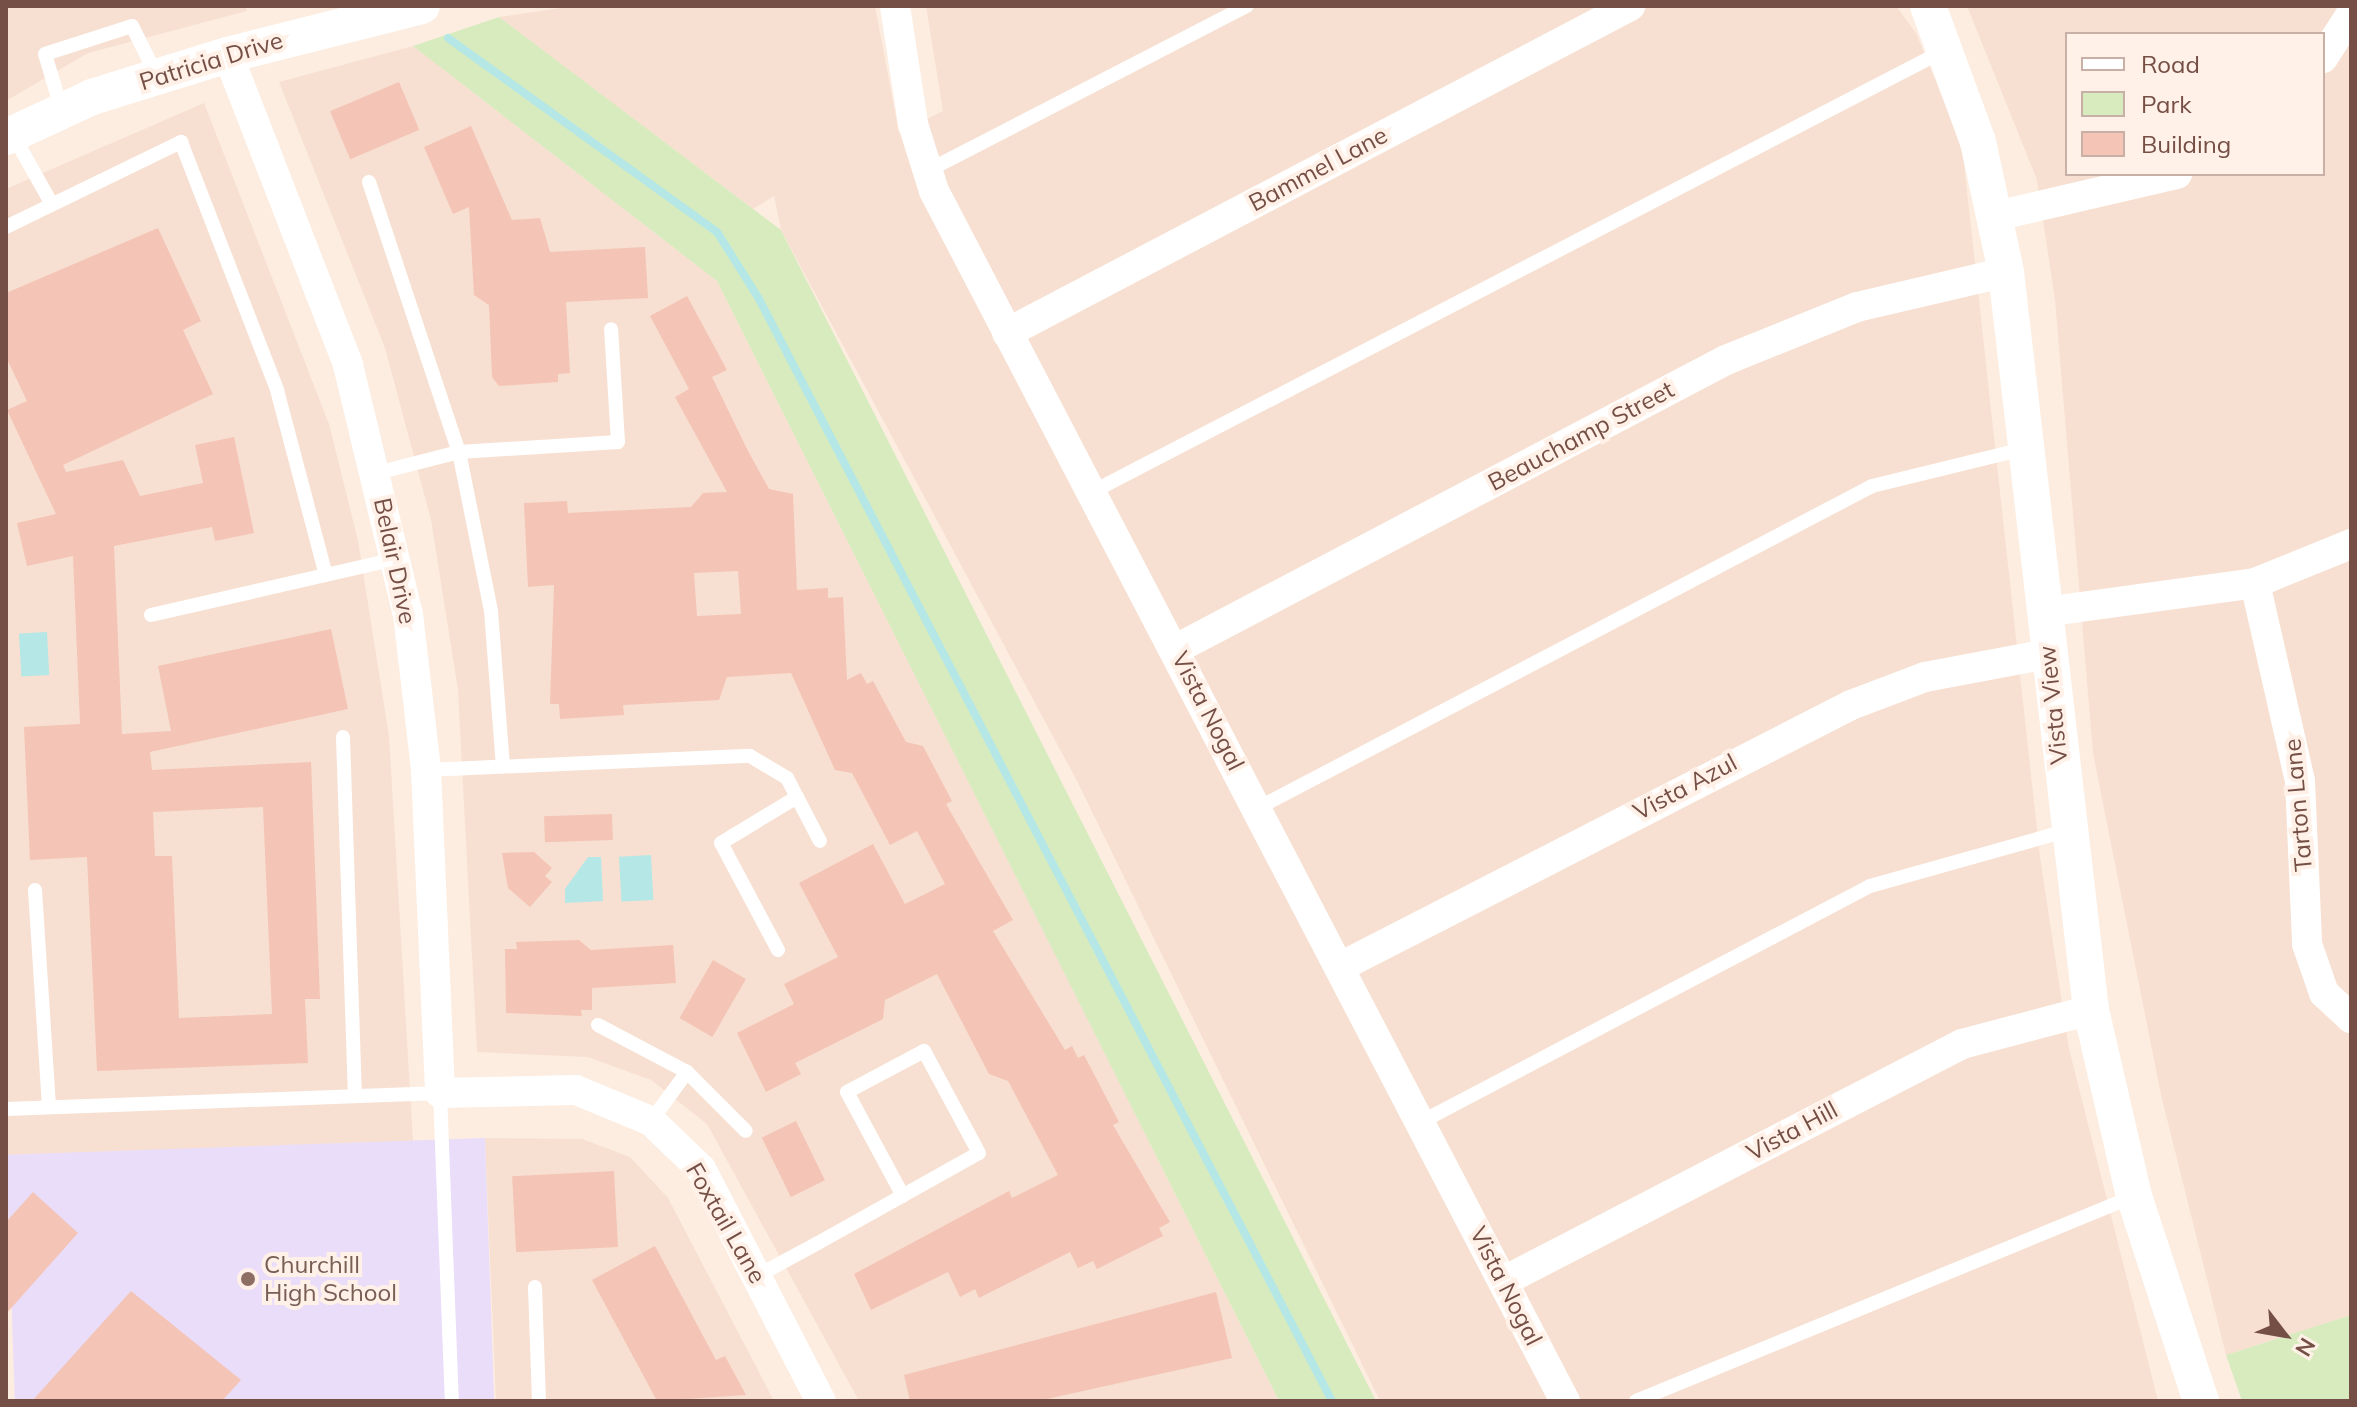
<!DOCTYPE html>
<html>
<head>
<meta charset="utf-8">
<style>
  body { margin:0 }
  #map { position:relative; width:2357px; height:1407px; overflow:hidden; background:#fdede0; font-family:Mulish,sans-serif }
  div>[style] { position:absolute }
  .residential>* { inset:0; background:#f7e0d1 }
  .education>* { inset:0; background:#eaddf9; transform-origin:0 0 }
  .green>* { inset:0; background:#d7ebbe }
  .water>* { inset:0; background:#b4e7e6; transform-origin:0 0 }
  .stream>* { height:8px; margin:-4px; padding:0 4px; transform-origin:4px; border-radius:4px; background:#b4e7e6 }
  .building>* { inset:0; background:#f4c4b6; transform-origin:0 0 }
  .service>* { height:14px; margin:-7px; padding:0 7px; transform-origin:7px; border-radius:7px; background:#fff }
  .minor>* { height:30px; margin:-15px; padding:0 15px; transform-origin:15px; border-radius:15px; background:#fff }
  .tertiary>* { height:36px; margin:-18px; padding:0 18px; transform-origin:18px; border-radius:18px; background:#fff }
  .dots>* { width:22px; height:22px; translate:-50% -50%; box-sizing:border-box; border:4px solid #fff1e7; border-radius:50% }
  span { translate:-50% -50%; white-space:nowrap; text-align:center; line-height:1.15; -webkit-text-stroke:8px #fff1e7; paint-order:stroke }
  .street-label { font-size:24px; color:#754f46 }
  .education-label { font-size:24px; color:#785e54 }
  .left { translate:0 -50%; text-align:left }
  .frame { position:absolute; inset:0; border:8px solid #754f46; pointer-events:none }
  .legend { position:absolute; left:2065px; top:32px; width:260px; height:144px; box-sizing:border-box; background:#fff1e7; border:2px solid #c8b0a7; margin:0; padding:10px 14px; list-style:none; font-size:24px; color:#754f46 }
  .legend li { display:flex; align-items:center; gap:16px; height:40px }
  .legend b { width:40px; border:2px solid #c8b0a7 }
  .north { position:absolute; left:2245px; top:1295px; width:80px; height:80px; -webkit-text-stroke:6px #fff1e7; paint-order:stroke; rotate:121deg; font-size:22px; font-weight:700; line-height:32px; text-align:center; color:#754f46 }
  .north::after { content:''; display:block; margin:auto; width:28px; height:36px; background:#754f46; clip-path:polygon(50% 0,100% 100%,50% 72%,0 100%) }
</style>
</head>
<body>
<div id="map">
  <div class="residential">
    <div style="clip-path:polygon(6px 6px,245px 6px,247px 11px,88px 53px,6px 101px)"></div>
    <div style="clip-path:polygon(575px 6px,875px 6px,899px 133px,943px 111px,926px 6px,1896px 6px,1916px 33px,1962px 145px,2040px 857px,2069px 1049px,2158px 1401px,1380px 1401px,1078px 783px,781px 230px,774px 196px,753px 209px,499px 17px)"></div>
    <div style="clip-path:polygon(evenodd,1967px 6px,2351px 6px,2351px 1315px,2226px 1355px,2161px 1095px,2093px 753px,2055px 300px,2037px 180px,1967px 6px,2067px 34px,2323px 34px,2323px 174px,2067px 174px,2067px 34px)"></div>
    <div style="clip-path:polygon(413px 46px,717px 281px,1279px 1401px,859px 1401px,707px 1124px,651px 1080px,588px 1057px,477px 1052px,458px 690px,431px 520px,385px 348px,279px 82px)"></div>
    <div style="clip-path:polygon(204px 103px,329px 424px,358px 541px,389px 736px,413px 1142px,6px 1157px,6px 189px)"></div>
    <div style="clip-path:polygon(485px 1138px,582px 1139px,630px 1157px,668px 1198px,774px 1401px,496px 1401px)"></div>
  </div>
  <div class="education">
    <div style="left:485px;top:1138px;width:263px;height:479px;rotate:88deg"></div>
  </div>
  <div class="green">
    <div style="clip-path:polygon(499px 17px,781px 230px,1376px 1401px,1279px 1401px,717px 281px,413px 46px)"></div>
    <div style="clip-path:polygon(2351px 1315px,2351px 1401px,2242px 1401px,2226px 1355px)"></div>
  </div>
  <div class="water">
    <div style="left:47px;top:632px;width:43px;height:28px;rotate:87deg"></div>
    <div style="left:651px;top:855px;width:45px;height:32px;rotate:87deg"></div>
    <div style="clip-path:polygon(588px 857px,601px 857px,603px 901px,565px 903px,565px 889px)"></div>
  </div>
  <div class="stream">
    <div style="left:448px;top:38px;width:332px;rotate:35.8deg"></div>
    <div style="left:717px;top:232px;width:79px;rotate:57.9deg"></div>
    <div style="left:759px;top:299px;width:1242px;rotate:62.53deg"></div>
  </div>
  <div class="building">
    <div style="left:399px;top:82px;width:52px;height:75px;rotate:67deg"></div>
    <div style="clip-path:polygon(471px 126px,512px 220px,540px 218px,550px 252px,645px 247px,648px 298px,566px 302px,570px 373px,558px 374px,558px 382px,499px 386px,492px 377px,489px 305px,474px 295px,469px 207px,453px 214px,424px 147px)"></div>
    <div style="clip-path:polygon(evenodd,158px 228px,201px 321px,183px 330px,213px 394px,63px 465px,66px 472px,123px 460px,140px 496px,203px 483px,195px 445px,234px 437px,254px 533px,215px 541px,212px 527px,114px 546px,122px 734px,171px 731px,158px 666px,331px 629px,348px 709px,150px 752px,152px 770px,311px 762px,320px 999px,305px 999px,308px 1063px,97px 1071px,87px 857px,30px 860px,24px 727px,80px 724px,73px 556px,27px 566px,17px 523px,56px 514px,7px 410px,27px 401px,6px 357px,6px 293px,158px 228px,263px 807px,272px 1014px,179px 1018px,172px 856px,155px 856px,153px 812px,263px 807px)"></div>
    <div style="clip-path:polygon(evenodd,687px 296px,727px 370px,712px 377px,748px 451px,769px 489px,793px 494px,797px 590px,828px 588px,828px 598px,843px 597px,847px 680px,861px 673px,867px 684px,873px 681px,906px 742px,923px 746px,952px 801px,946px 804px,1013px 920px,993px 931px,1065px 1050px,1072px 1046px,1078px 1058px,1084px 1055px,1119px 1122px,1113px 1125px,1170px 1222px,1159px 1228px,1163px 1236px,1097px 1269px,1093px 1261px,1078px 1268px,1070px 1252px,979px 1298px,975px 1289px,960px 1297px,948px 1272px,871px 1310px,854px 1274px,1009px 1191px,1012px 1198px,1058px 1175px,1008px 1081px,989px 1074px,937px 974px,885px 1000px,883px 1019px,795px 1063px,801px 1074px,766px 1092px,737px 1033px,794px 1004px,784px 984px,838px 957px,799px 883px,873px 844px,905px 904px,945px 884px,917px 831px,890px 845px,852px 773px,835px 770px,791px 673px,727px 677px,719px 700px,623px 705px,624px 715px,560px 719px,559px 704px,550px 704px,554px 585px,528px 587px,524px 503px,567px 501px,568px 513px,691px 507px,703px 493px,727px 492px,675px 397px,689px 389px,650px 316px,687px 296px,738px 571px,741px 614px,697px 616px,694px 573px,738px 571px)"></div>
    <div style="left:612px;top:814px;width:26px;height:68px;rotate:88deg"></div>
    <div style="clip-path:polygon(534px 852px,552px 868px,545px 876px,552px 882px,530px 907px,508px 888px,502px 853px)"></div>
    <div style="clip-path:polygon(579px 940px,591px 950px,673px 945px,676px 983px,592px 988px,592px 1010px,581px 1010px,582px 1016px,506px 1013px,505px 949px,517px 949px,516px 942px)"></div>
    <div style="left:713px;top:960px;width:38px;height:67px;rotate:30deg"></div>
    <div style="left:796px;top:1121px;width:66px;height:38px;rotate:64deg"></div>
    <div style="left:614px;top:1171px;width:76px;height:102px;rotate:87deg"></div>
    <div style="clip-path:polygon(33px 1192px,78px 1233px,6px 1314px,6px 1222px)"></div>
    <div style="clip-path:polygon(655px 1246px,716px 1360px,725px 1356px,746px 1395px,657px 1401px,592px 1280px)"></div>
    <div style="clip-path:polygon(131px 1291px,241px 1380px,222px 1401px,32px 1401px)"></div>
    <div style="clip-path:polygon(1216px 1292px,1232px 1358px,1038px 1401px,910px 1401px,904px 1375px)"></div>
  </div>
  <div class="service">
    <div style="left:62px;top:111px;width:59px;rotate:-106.6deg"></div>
    <div style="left:45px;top:54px;width:91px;rotate:-17.8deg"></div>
    <div style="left:132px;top:26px;width:56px;rotate:63.4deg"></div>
    <div style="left:13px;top:135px;width:76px;rotate:60.7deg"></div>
    <div style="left:927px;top:171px;width:360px;rotate:-27.3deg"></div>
    <div style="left:369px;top:182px;width:285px;rotate:71.6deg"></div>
    <div style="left:459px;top:452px;width:162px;rotate:78.6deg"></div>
    <div style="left:491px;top:611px;width:156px;rotate:85.6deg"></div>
    <div style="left:6px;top:227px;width:195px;rotate:-25.9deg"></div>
    <div style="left:181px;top:142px;width:266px;rotate:68.8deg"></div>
    <div style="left:277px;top:390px;width:191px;rotate:75.2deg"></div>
    <div style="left:377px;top:473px;width:85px;rotate:-14.4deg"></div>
    <div style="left:459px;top:452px;width:159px;rotate:-3.6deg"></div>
    <div style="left:618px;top:442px;width:113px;rotate:-93.5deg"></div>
    <div style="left:1092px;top:492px;width:958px;rotate:-27.39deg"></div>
    <div style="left:151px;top:615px;width:251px;rotate:-12.9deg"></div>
    <div style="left:343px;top:737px;width:359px;rotate:88.1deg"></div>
    <div style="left:426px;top:770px;width:324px;rotate:-2.5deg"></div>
    <div style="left:750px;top:756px;width:43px;rotate:30.7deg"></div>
    <div style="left:787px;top:778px;width:71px;rotate:62.4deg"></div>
    <div style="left:1258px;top:808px;width:693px;rotate:-27.67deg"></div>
    <div style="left:1872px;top:486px;width:156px;rotate:-13.7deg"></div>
    <div style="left:35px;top:890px;width:217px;rotate:86.3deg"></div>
    <div style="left:778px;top:950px;width:121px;rotate:-118deg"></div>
    <div style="left:721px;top:843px;width:89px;rotate:-31.2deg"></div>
    <div style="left:598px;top:1025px;width:101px;rotate:27.8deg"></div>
    <div style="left:687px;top:1072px;width:83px;rotate:45deg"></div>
    <div style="left:6px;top:1109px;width:434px;rotate:-2.1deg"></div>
    <div style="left:440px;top:1093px;width:308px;rotate:87.8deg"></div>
    <div style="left:651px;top:1121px;width:61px;rotate:-53.7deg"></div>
    <div style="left:1421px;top:1122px;width:507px;rotate:-27.73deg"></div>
    <div style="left:1870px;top:886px;width:204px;rotate:-15.7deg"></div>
    <div style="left:757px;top:1276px;width:69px;rotate:-28.4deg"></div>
    <div style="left:818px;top:1243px;width:184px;rotate:-29.2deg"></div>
    <div style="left:979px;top:1153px;width:116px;rotate:-118.3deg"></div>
    <div style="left:924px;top:1051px;width:87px;rotate:152deg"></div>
    <div style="left:847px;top:1092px;width:118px;rotate:61.7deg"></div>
    <div style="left:535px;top:1287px;width:114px;rotate:88deg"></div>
    <div style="left:1636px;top:1401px;width:539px;rotate:-22.37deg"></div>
  </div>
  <div class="minor">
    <div style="left:895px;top:6px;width:119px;rotate:81.3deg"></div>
    <div style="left:913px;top:124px;width:70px;rotate:72.6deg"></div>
    <div style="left:934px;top:191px;width:1365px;rotate:62.46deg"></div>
    <div style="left:228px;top:55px;width:332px;rotate:68.8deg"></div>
    <div style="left:348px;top:365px;width:256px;rotate:76.5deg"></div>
    <div style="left:408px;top:614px;width:157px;rotate:83.4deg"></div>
    <div style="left:426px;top:770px;width:323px;rotate:87.5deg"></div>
    <div style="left:440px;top:1093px;width:136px;rotate:-1.3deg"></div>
    <div style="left:576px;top:1090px;width:81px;rotate:22.5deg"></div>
    <div style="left:651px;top:1121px;width:69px;rotate:43.8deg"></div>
    <div style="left:701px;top:1169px;width:261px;rotate:62.7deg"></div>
    <div style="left:2323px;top:58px;width:52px;rotate:-57.5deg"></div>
    <div style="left:1996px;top:216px;width:186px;rotate:-13.1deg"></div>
    <div style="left:1007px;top:333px;width:704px;rotate:-27.69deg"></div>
    <div style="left:2255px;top:583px;width:203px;rotate:77.2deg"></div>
    <div style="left:2300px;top:781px;width:163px;rotate:87.5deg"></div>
    <div style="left:2307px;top:944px;width:52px;rotate:70.9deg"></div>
    <div style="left:2324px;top:993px;width:37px;rotate:43deg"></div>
    <div style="left:2044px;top:612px;width:213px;rotate:-7.8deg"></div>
    <div style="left:2255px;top:583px;width:104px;rotate:-22.1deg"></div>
    <div style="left:1176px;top:649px;width:621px;rotate:-27.72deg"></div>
    <div style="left:1726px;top:360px;width:141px;rotate:-22deg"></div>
    <div style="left:1857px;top:307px;width:153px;rotate:-13.2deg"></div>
    <div style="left:1340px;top:967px;width:574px;rotate:-27.15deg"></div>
    <div style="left:1851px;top:705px;width:79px;rotate:-20.7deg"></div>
    <div style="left:1925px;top:677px;width:125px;rotate:-10.6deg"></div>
    <div style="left:1504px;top:1281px;width:516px;rotate:-27.36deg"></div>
    <div style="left:1962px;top:1044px;width:133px;rotate:-14.8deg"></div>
  </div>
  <div class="tertiary">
    <div style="left:1928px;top:6px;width:145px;rotate:69.8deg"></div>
    <div style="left:1978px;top:142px;width:133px;rotate:77.8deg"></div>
    <div style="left:2006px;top:272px;width:743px;rotate:83.43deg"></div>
    <div style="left:2091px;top:1010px;width:191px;rotate:77deg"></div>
    <div style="left:2134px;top:1196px;width:216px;rotate:71.9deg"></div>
    <div style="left:6px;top:137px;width:95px;rotate:-24.9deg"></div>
    <div style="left:92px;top:97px;width:142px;rotate:-17.2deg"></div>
    <div style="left:228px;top:55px;width:200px;rotate:-14.2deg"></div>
  </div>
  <div class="dots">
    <div style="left:248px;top:1279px;background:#8d6e63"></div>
  </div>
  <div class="street-label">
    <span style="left:211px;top:61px;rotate:-17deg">Patricia Drive</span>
    <span style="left:1318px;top:169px;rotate:-28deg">Bammel Lane</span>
    <span style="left:1581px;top:436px;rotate:-28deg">Beauchamp Street</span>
    <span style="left:395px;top:561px;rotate:78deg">Belair Drive</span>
    <span style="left:2053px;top:705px;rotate:-96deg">Vista View</span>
    <span style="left:1208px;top:711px;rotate:63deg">Vista Nogal</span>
    <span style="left:1685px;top:787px;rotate:-28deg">Vista Azul</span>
    <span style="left:2298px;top:805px;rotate:-95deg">Tarton Lane</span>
    <span style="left:1792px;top:1131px;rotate:-28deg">Vista Hill</span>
    <span style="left:726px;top:1223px;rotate:60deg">Foxtail Lane</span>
    <span style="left:1506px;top:1286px;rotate:63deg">Vista Nogal</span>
  </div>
  <div class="education-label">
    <span class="left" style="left:264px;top:1279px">Churchill<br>High School</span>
  </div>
  <div class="frame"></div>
  <ul class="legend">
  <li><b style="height:10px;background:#fff"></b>Road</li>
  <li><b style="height:22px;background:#d7ebbe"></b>Park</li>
  <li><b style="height:22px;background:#f4c4b6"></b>Building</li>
  </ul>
  <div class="north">N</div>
</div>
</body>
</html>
